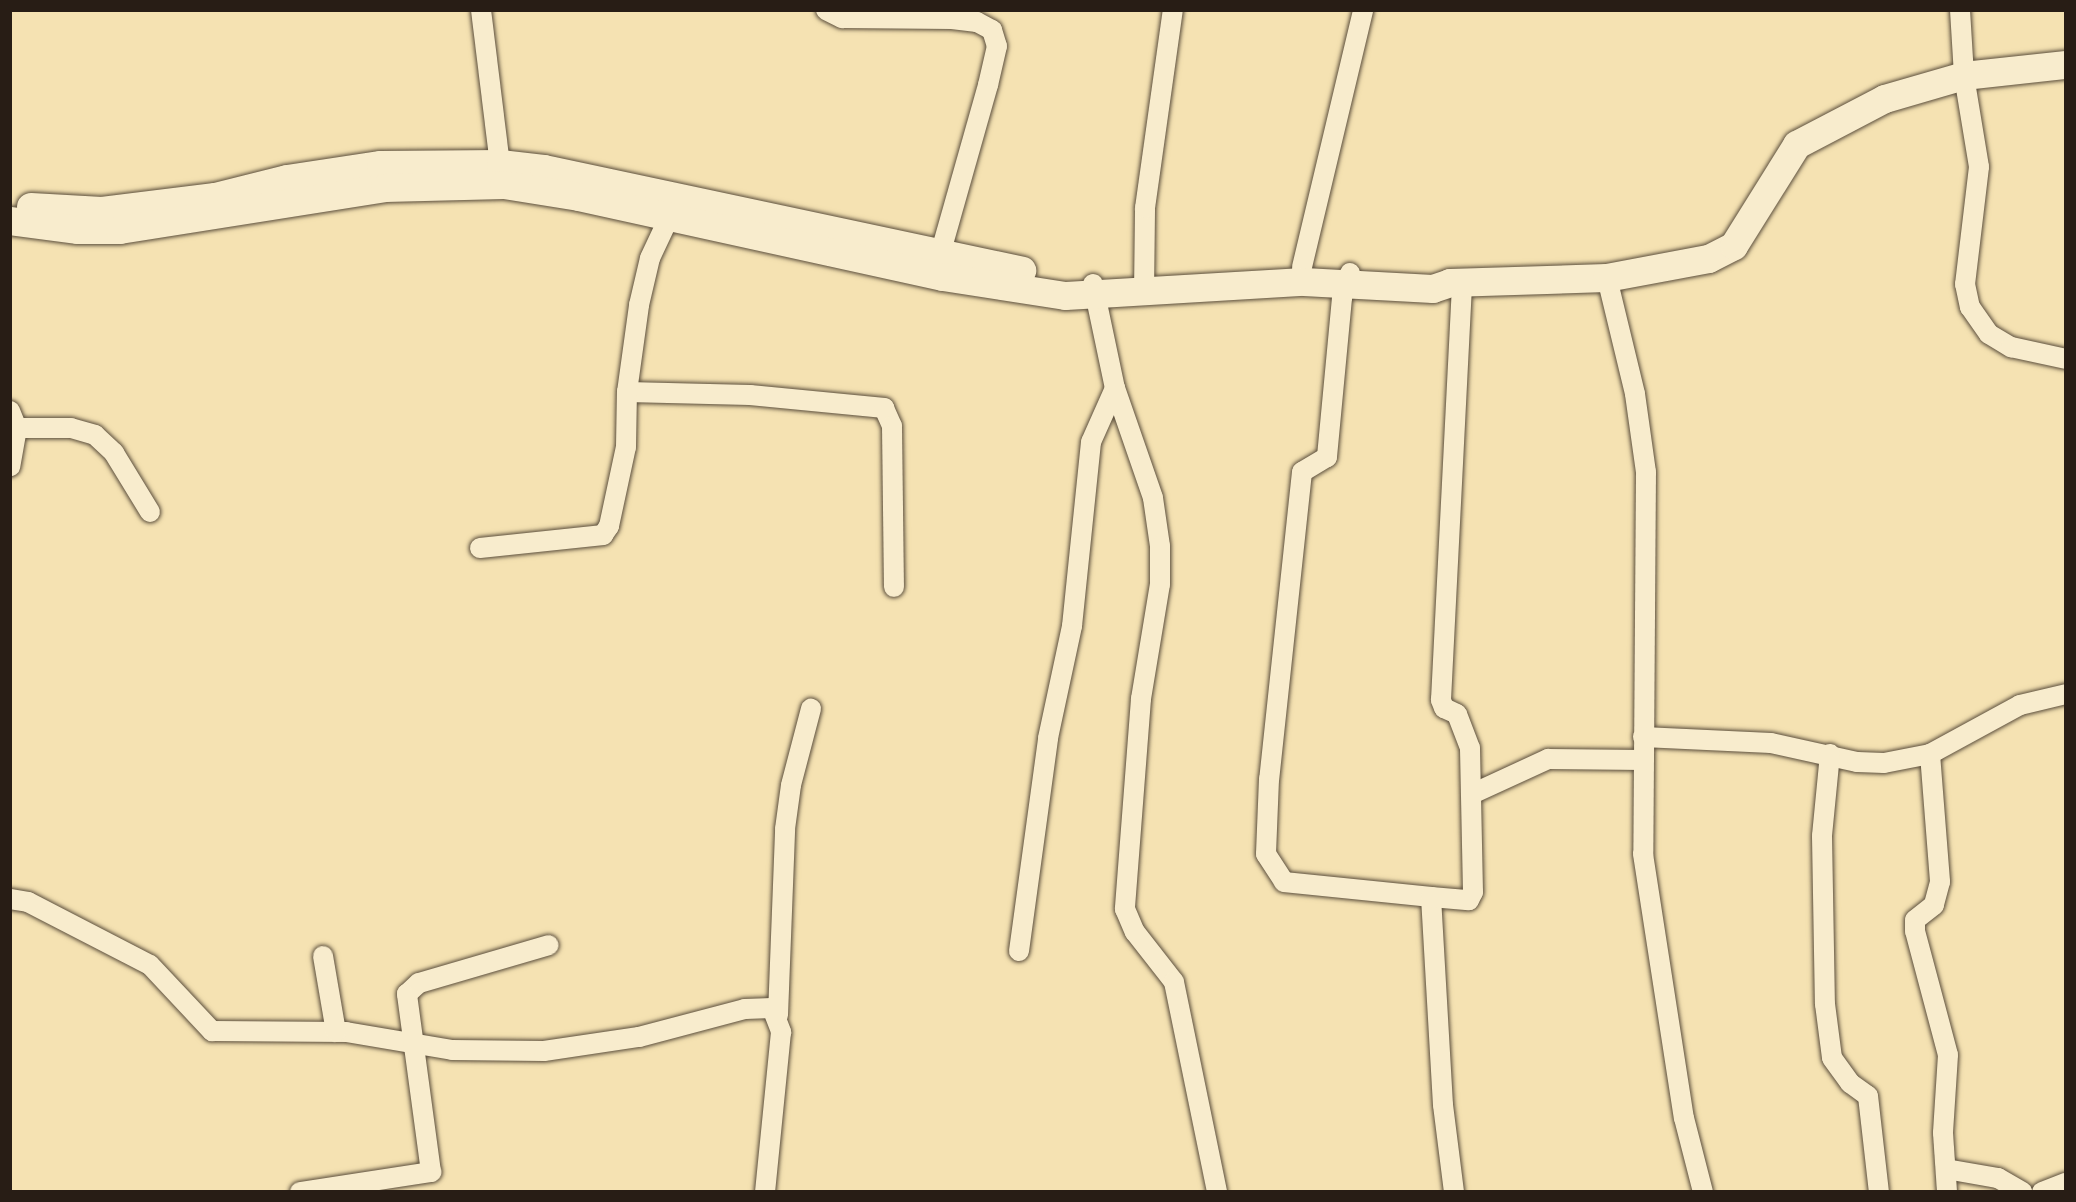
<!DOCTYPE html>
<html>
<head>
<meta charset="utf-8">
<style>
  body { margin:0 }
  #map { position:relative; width:2076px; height:1202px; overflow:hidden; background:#f5e2b2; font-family:"Libre Caslon Text",serif }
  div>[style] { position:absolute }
  .roads { filter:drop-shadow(0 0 2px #5b4e3c) drop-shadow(0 0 2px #5b4e3c) }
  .street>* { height:20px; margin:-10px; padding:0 10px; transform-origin:10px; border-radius:10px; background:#f8eccd }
  .secondary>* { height:28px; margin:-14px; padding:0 14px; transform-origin:14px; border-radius:14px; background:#f8eccd }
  span { translate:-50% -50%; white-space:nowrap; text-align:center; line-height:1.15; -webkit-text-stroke:5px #f8eccd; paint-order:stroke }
  .frame { position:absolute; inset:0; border:12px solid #281d15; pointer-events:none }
</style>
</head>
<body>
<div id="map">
  <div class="roads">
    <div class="street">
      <div style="left:481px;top:10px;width:165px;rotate:83deg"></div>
      <div style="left:826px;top:10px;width:18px;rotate:27deg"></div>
      <div style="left:842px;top:18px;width:110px;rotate:0.5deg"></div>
      <div style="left:952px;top:19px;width:25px;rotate:7deg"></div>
      <div style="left:977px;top:22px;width:17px;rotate:28deg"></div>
      <div style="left:992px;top:30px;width:17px;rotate:73deg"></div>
      <div style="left:997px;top:46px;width:40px;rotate:103deg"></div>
      <div style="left:988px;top:85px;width:177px;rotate:105.8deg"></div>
      <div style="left:1960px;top:10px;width:66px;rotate:86.5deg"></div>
      <div style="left:1964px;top:76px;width:92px;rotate:80.6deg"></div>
      <div style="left:1979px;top:167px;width:118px;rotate:96.8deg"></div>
      <div style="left:1965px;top:284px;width:24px;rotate:78deg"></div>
      <div style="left:1970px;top:307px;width:33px;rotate:55deg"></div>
      <div style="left:1989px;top:334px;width:26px;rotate:31deg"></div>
      <div style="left:2011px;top:347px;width:56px;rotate:12.3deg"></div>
      <div style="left:1302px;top:267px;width:264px;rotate:-76.6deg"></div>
      <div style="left:1350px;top:273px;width:26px;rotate:108deg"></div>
      <div style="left:1342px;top:298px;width:160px;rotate:95.4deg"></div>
      <div style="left:1327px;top:457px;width:29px;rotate:149deg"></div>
      <div style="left:1302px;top:472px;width:309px;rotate:96.1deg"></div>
      <div style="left:1269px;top:779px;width:75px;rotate:92.3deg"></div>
      <div style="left:1266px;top:854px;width:33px;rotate:57deg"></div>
      <div style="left:1284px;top:882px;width:148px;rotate:5.8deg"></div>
      <div style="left:1431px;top:897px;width:208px;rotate:86.7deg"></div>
      <div style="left:1443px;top:1105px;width:88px;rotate:82.8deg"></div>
      <div style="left:1607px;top:278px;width:119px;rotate:76.4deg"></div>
      <div style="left:1635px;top:394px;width:79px;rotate:82deg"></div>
      <div style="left:1646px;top:472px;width:382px;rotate:90.4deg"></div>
      <div style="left:1643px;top:854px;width:267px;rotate:81.2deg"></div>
      <div style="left:1684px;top:1118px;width:76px;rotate:75.6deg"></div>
      <div style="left:1093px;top:284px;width:106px;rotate:78.1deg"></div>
      <div style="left:1115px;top:388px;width:116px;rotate:70.9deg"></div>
      <div style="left:1153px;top:498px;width:49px;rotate:81.7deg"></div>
      <div style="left:1160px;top:546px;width:38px;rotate:90deg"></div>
      <div style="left:1160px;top:584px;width:117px;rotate:99.4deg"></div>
      <div style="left:1141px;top:699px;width:211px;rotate:94.4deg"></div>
      <div style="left:1125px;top:909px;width:25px;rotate:67deg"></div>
      <div style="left:1135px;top:932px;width:63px;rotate:52deg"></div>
      <div style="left:1174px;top:982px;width:214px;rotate:78.4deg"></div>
      <div style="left:1144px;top:293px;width:85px;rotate:-89.3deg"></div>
      <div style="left:1145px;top:208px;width:200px;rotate:-82deg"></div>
      <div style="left:627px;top:392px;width:123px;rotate:1.4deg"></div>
      <div style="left:750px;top:395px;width:135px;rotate:5.5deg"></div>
      <div style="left:884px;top:408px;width:20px;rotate:66deg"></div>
      <div style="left:892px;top:426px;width:161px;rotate:89.3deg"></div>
      <div style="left:10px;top:411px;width:18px;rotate:68deg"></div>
      <div style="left:17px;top:428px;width:39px;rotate:100deg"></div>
      <div style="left:17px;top:428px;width:54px"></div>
      <div style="left:71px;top:428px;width:25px;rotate:16deg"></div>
      <div style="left:95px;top:435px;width:26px;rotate:43deg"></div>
      <div style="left:114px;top:453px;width:69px;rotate:58.6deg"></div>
      <div style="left:480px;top:548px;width:124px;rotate:-6deg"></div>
      <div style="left:603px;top:535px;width:11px;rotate:-56deg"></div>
      <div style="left:609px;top:526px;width:81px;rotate:-77.9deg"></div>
      <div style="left:626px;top:447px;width:55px;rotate:-89deg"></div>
      <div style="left:627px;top:392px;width:88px;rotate:-82.1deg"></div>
      <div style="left:639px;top:305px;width:48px;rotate:-76.8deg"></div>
      <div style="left:650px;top:258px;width:56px;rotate:-64.8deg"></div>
      <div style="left:1643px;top:737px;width:128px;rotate:2.7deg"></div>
      <div style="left:1771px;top:743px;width:88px;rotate:12.5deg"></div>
      <div style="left:1857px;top:762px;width:27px;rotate:2deg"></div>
      <div style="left:1884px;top:763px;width:47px;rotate:-11.1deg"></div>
      <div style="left:1930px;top:754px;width:102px;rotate:-28.6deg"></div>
      <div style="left:2020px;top:705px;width:47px;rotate:-13.4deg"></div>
      <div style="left:1830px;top:754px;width:82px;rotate:95.6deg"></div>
      <div style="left:1822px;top:836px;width:168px;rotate:89deg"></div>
      <div style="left:1825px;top:1004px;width:54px;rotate:82.6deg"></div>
      <div style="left:1832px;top:1058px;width:31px;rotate:54deg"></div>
      <div style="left:1850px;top:1083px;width:22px;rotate:36deg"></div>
      <div style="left:1868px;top:1096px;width:97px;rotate:83.5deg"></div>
      <div style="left:1930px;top:754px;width:128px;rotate:85.5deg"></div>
      <div style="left:1940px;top:882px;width:24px;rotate:105deg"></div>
      <div style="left:1934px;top:905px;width:24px;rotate:142deg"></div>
      <div style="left:1915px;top:920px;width:11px;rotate:90deg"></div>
      <div style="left:1915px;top:931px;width:128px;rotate:75.1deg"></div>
      <div style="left:1948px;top:1055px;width:78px;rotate:93.7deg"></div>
      <div style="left:1943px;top:1133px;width:59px;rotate:86.1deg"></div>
      <div style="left:1472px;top:794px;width:84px;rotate:-24.7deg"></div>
      <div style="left:1548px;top:759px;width:95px;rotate:0.6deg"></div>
      <div style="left:1431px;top:897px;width:38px;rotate:5deg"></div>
      <div style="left:1469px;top:900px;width:9px;rotate:-63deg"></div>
      <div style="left:1473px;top:892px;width:144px;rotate:-91.2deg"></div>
      <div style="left:1470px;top:748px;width:36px;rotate:-111deg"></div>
      <div style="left:1457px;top:714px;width:14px;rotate:-155deg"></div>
      <div style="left:1444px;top:708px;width:9px;rotate:-111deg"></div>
      <div style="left:1441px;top:700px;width:417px;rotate:-87.1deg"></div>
      <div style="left:10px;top:899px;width:18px;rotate:9deg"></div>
      <div style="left:28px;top:902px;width:137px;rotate:27.3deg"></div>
      <div style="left:150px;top:965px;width:91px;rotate:46.8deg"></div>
      <div style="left:212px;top:1031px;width:134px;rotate:0.4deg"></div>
      <div style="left:346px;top:1032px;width:108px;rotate:9.6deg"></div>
      <div style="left:452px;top:1050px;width:92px;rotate:0.6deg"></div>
      <div style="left:544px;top:1051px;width:96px;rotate:-8.4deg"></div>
      <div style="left:639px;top:1037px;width:110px;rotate:-14.8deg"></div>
      <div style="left:745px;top:1009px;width:27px;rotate:-2deg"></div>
      <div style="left:772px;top:1008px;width:26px;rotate:69deg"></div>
      <div style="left:781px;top:1032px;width:161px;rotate:95.7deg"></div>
      <div style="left:1019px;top:951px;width:215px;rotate:-82.2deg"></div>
      <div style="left:1048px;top:738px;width:115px;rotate:-77.9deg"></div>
      <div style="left:1072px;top:626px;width:185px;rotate:-84.1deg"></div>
      <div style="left:1091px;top:442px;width:59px;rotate:-66deg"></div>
      <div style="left:323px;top:956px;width:77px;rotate:80.3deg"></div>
      <div style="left:778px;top:1015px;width:186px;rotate:-87.8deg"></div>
      <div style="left:785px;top:829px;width:44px;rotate:-82.2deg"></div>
      <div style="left:791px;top:785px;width:79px;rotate:-75.3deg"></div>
      <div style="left:1946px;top:1169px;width:53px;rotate:9.8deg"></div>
      <div style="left:1998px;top:1178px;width:28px;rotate:30deg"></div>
      <div style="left:300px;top:1192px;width:133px;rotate:-8.7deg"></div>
      <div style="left:431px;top:1172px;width:180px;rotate:-97.7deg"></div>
      <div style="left:407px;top:994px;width:16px;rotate:-43deg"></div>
      <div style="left:419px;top:983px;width:135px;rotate:-16.3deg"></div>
      <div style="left:2042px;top:1192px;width:26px;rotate:-21deg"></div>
    </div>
    <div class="secondary">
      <div style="left:31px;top:207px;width:71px;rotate:3.2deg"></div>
      <div style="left:102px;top:211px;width:114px;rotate:-7.1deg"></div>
      <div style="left:215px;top:197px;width:74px;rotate:-14deg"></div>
      <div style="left:287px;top:179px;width:95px;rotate:-8.5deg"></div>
      <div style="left:381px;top:165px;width:120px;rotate:-0.5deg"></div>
      <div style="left:501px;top:164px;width:43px;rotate:6.6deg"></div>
      <div style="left:544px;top:169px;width:489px;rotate:12deg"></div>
      <div style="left:10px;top:221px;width:69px;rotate:7.5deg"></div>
      <div style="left:78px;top:230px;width:42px"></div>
      <div style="left:120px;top:230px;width:268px;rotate:-9deg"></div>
      <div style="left:385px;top:188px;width:119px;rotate:-1.4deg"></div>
      <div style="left:504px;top:185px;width:76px;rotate:9.1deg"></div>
      <div style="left:579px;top:197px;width:373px;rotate:12.4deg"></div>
      <div style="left:943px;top:277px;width:124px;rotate:8.8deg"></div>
      <div style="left:1066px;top:296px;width:238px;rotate:-3.4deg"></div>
      <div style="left:1304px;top:282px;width:129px;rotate:3.1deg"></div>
      <div style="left:1433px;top:289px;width:18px;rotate:-19deg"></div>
      <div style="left:1450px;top:283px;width:157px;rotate:-1.8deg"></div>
      <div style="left:1607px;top:278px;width:104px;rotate:-10.6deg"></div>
      <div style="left:1709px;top:259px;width:28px;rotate:-27deg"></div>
      <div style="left:1734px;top:246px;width:119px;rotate:-58deg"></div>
      <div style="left:1797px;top:145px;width:99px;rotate:-27.6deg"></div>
      <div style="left:1885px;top:99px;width:82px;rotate:-16.2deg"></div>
      <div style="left:1964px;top:76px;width:103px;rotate:-6.2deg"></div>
    </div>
  </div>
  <div class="frame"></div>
</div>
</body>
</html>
